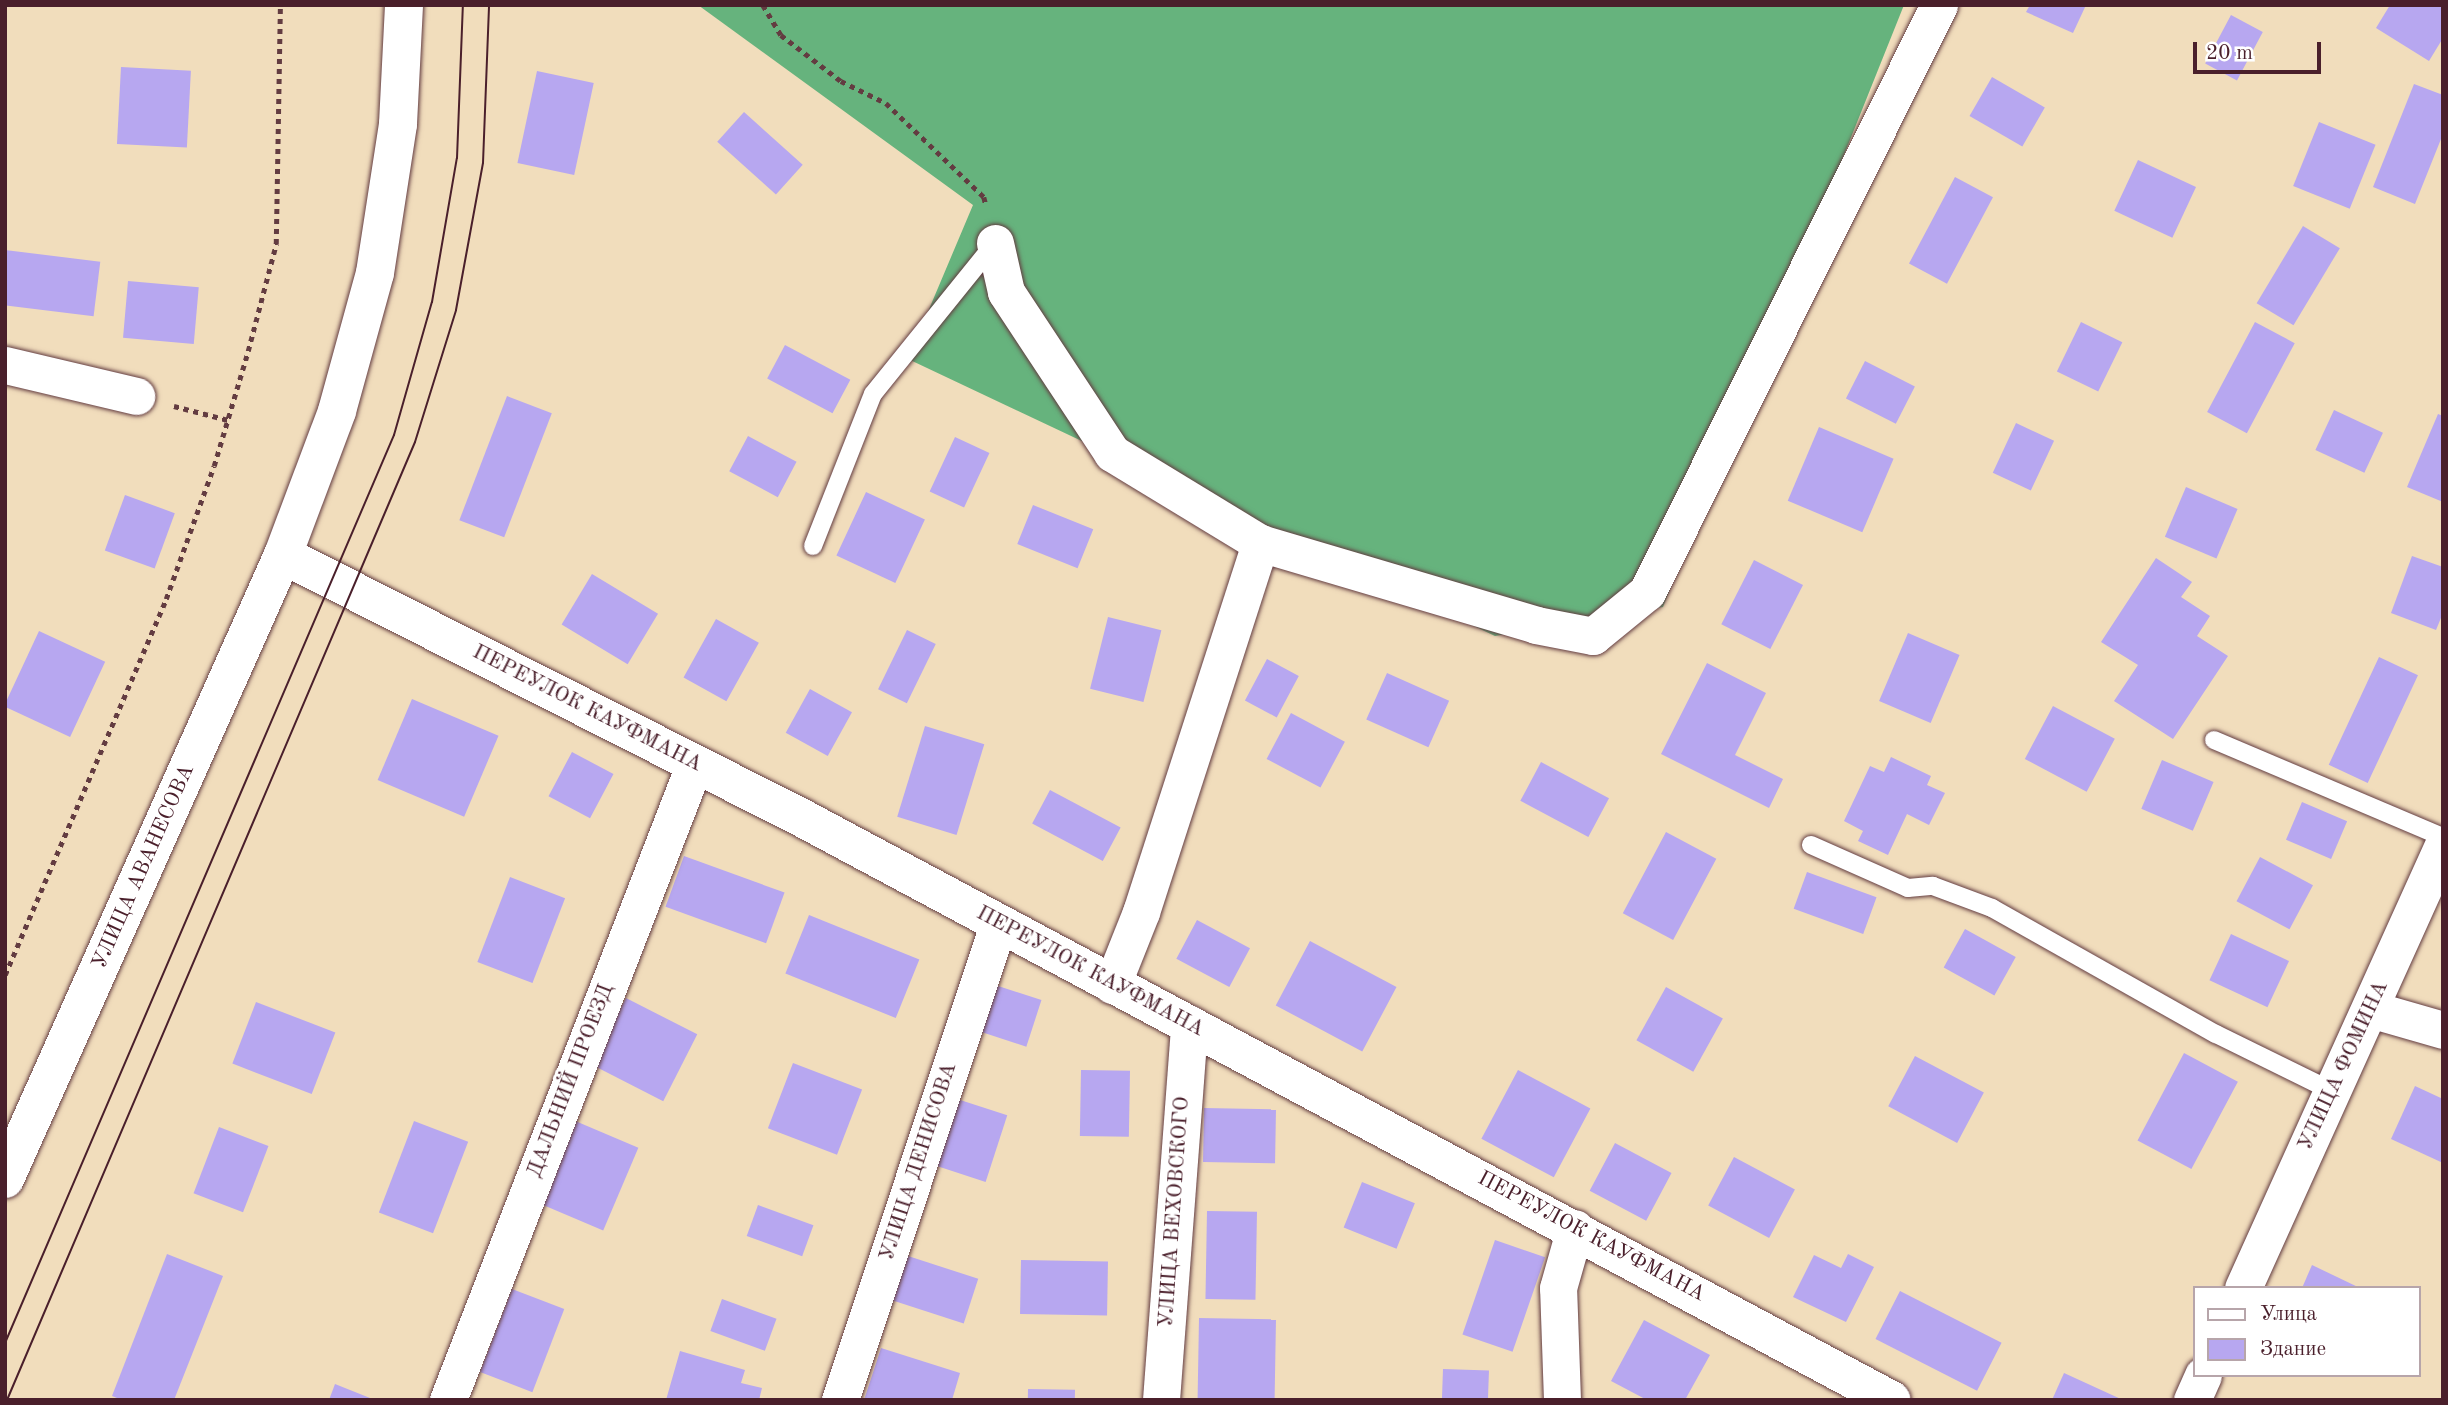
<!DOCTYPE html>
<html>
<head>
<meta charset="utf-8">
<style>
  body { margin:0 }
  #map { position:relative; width:2448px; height:1405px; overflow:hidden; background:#f1ddbc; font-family:"Old Standard TT",serif }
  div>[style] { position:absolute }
  .forest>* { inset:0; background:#66b37d }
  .building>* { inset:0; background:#b7a7f0; transform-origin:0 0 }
  .path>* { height:4.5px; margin-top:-2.25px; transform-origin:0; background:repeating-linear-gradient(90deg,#633c41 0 5px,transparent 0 10px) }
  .roads { filter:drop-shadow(0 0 2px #633c41) drop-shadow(0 0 2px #633c41) }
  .lane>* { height:18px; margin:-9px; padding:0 9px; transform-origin:9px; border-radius:9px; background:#fff }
  .street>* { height:37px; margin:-18.5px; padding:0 18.5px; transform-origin:18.5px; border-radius:18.5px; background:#fff }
  .secondary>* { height:38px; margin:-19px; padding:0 19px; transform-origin:19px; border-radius:19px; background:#fff }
  .highway>* { height:38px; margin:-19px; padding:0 19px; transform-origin:19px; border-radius:19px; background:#fff }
  .tram>* { height:2px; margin:-1px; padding:0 1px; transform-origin:1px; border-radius:1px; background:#4a1f2b }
  span { translate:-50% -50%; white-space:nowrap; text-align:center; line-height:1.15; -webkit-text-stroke:6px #fff; paint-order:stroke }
  .street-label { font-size:21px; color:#4a1f2b }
  .frame { position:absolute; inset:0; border:7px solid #4a1f2b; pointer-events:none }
  .legend { position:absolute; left:2193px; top:1286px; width:228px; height:91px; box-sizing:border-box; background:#fff; border:2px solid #b7a5aa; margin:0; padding:9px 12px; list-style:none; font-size:21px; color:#4a1f2b }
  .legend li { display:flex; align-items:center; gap:14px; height:35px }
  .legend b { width:35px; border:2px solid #b7a5aa }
  .scale { position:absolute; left:2193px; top:42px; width:128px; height:32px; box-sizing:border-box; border:4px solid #4a1f2b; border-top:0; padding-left:9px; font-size:21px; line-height:24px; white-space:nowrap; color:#4a1f2b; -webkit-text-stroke:5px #fff; paint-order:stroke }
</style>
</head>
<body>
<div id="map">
  <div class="forest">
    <div style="clip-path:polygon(698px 5px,1904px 5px,1663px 607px,1495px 636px,908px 359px,973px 205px)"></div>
  </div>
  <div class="building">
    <div style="clip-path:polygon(2030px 5px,2086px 5px,2073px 33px,2026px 12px)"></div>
    <div style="clip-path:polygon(2390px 5px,2443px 5px,2443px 38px,2429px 61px,2376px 28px)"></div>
    <div style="left:2231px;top:15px;width:36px;height:55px;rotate:28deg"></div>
    <div style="left:121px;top:67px;width:70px;height:77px;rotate:3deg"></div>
    <div style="left:537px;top:71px;width:58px;height:94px;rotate:12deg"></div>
    <div style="left:1992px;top:77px;width:61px;height:45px;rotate:30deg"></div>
    <div style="clip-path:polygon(2414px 84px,2443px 95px,2443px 134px,2415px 204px,2373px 187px)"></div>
    <div style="left:744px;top:112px;width:79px;height:40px;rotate:42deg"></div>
    <div style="left:2319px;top:122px;width:61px;height:69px;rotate:22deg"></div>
    <div style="left:2138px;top:160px;width:64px;height:56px;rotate:25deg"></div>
    <div style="left:1955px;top:177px;width:43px;height:98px;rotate:28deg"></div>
    <div style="left:2303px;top:226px;width:43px;height:90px;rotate:31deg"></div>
    <div style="left:5px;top:250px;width:96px;height:55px;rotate:7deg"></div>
    <div style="left:128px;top:281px;width:71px;height:57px;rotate:5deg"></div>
    <div style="left:2081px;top:322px;width:46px;height:55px;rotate:26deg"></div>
    <div style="left:2255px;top:322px;width:45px;height:102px;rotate:28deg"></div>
    <div style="left:785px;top:345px;width:74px;height:38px;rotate:28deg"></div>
    <div style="left:1865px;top:361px;width:56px;height:42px;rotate:27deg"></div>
    <div style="left:507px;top:396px;width:48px;height:133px;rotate:21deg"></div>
    <div style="left:2334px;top:410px;width:54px;height:44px;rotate:25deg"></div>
    <div style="clip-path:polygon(2438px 414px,2443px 416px,2443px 502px,2407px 487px)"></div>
    <div style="left:2016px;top:423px;width:42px;height:55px;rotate:25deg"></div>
    <div style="left:1819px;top:427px;width:81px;height:80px;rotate:23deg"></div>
    <div style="left:748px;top:436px;width:55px;height:40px;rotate:28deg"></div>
    <div style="left:955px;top:437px;width:38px;height:60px;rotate:25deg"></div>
    <div style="left:2186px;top:487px;width:56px;height:54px;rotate:23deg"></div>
    <div style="left:866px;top:492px;width:65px;height:70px;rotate:25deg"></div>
    <div style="left:125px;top:495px;width:53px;height:59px;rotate:20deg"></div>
    <div style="left:1033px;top:505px;width:65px;height:42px;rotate:22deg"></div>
    <div style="clip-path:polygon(2412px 556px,2443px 567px,2443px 613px,2436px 630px,2391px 613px)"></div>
    <div style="clip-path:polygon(2156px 558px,2192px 582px,2181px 597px,2210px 616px,2197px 636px,2228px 656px,2173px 739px,2114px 701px,2138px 665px,2101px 642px)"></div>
    <div style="left:1754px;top:560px;width:55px;height:72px;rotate:27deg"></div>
    <div style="left:592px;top:574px;width:77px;height:59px;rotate:31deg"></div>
    <div style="left:1108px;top:617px;width:55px;height:74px;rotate:14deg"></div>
    <div style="left:716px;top:619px;width:49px;height:67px;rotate:29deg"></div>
    <div style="left:907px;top:630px;width:32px;height:66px;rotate:26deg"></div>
    <div style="left:39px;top:631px;width:73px;height:83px;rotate:25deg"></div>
    <div style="left:1908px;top:633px;width:56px;height:74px;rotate:23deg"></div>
    <div style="left:2379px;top:657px;width:43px;height:119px;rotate:25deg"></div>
    <div style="left:1267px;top:659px;width:36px;height:47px;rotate:28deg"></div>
    <div style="clip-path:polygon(1707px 663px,1766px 693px,1735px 755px,1783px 779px,1769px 808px,1661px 754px)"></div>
    <div style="left:1387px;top:673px;width:68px;height:51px;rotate:24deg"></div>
    <div style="left:810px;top:689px;width:48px;height:50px;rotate:29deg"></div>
    <div style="left:412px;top:699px;width:94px;height:88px;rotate:23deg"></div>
    <div style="left:2053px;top:706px;width:70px;height:60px;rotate:28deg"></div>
    <div style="left:1291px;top:713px;width:61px;height:52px;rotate:28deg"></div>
    <div style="left:925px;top:726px;width:62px;height:95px;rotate:17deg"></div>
    <div style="left:572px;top:752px;width:47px;height:50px;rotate:28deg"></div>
    <div style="clip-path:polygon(1891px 757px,1931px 776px,1927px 785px,1945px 793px,1929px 825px,1907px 814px,1888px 855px,1858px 841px,1863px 831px,1844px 821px,1870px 766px,1884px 772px)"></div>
    <div style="left:2162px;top:760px;width:56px;height:53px;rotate:23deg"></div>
    <div style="left:1541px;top:762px;width:77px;height:44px;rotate:28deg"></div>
    <div style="left:1050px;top:790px;width:80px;height:38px;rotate:28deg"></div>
    <div style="left:2302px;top:802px;width:49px;height:41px;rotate:23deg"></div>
    <div style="left:1666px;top:832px;width:57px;height:92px;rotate:28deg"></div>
    <div style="left:684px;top:856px;width:107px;height:54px;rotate:20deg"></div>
    <div style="left:2260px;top:857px;width:60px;height:50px;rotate:28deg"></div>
    <div style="left:1807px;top:872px;width:74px;height:39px;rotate:20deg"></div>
    <div style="left:510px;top:877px;width:59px;height:91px;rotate:21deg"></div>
    <div style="left:809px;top:915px;width:119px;height:63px;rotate:22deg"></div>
    <div style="left:1197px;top:920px;width:60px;height:44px;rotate:28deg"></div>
    <div style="left:1965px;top:929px;width:58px;height:44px;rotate:29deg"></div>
    <div style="left:2231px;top:934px;width:64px;height:51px;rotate:25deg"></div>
    <div style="left:1310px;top:941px;width:98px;height:73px;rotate:28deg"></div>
    <div style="left:992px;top:984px;width:52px;height:49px;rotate:18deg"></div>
    <div style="left:1666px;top:987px;width:65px;height:61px;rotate:29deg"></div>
    <div style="left:626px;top:998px;width:80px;height:75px;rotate:27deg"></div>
    <div style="left:256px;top:1002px;width:85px;height:66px;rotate:21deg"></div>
    <div style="left:2184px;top:1053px;width:61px;height:99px;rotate:28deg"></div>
    <div style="left:1915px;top:1056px;width:78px;height:57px;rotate:28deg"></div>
    <div style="left:793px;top:1063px;width:74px;height:70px;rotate:21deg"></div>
    <div style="left:1081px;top:1070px;width:49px;height:66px;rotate:1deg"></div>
    <div style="left:1518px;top:1070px;width:82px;height:78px;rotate:28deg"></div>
    <div style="clip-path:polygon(2415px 1086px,2443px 1099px,2443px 1163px,2391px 1139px)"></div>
    <div style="left:954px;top:1098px;width:56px;height:70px;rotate:18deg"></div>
    <div style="left:1204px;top:1108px;width:72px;height:54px;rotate:1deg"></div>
    <div style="left:573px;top:1120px;width:71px;height:90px;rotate:23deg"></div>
    <div style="left:414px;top:1121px;width:58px;height:98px;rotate:21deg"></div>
    <div style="left:219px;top:1127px;width:53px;height:71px;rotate:21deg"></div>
    <div style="left:1615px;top:1143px;width:64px;height:54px;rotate:28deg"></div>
    <div style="left:1734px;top:1157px;width:69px;height:55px;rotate:28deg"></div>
    <div style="left:1362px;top:1182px;width:57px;height:49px;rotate:22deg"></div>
    <div style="left:758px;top:1205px;width:59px;height:33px;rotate:20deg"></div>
    <div style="left:1207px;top:1211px;width:50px;height:88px;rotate:1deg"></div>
    <div style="left:1495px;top:1240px;width:53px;height:100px;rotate:19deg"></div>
    <div style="clip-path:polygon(167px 1254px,223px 1276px,174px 1400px,122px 1400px,112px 1396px)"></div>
    <div style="clip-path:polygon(1848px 1254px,1874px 1267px,1846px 1322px,1793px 1297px,1814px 1255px,1841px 1268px)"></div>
    <div style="left:905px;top:1255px;width:77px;height:47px;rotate:18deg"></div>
    <div style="left:1021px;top:1260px;width:87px;height:54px;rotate:1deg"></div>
    <div style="clip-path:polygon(2312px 1265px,2360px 1288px,2302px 1288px)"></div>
    <div style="left:512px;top:1289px;width:56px;height:89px;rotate:21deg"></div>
    <div style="left:1900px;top:1291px;width:114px;height:54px;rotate:27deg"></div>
    <div style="left:722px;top:1299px;width:58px;height:34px;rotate:20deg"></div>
    <div style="left:1199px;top:1318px;width:77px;height:82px;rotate:1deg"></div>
    <div style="clip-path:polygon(1644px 1320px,1710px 1355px,1685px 1400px,1647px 1400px,1611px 1381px)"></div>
    <div style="clip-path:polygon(881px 1348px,960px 1373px,952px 1400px,864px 1400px)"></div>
    <div style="clip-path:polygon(680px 1351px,745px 1370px,741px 1383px,762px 1388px,759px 1400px,666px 1400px)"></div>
    <div style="left:1443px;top:1369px;width:46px;height:31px;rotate:2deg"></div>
    <div style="clip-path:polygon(2064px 1373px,2123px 1400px,2052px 1400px)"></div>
    <div style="clip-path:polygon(335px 1384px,375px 1400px,329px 1400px)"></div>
    <div style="left:1028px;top:1389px;width:47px;height:11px;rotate:1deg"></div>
  </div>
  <div class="path">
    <div style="left:763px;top:5px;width:35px;rotate:59deg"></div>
    <div style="left:781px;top:35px;width:76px;rotate:37.5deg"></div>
    <div style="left:841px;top:81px;width:50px;rotate:26.1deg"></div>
    <div style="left:886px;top:103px;width:136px;rotate:43.8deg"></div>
    <div style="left:984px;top:197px;width:8px;rotate:76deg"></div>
    <div style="left:174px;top:406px;width:56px;rotate:14.5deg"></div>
    <div style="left:5px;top:975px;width:409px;rotate:-66.8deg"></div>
    <div style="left:166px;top:599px;width:141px;rotate:-70.2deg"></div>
    <div style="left:214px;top:466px;width:120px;rotate:-73.5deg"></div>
    <div style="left:248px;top:351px;width:111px;rotate:-75.3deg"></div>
    <div style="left:276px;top:244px;width:239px;rotate:-89deg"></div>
  </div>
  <div class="roads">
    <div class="lane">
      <div style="left:813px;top:546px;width:163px;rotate:-68.5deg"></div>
      <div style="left:873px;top:394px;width:193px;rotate:-51.1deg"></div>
      <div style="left:2214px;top:740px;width:249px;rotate:23deg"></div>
      <div style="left:1811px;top:845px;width:106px;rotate:23.9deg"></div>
      <div style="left:1908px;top:888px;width:25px;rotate:-5deg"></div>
      <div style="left:1933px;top:886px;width:63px;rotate:20.4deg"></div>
      <div style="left:1992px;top:908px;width:257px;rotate:29.4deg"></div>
      <div style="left:2216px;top:1034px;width:129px;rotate:26.2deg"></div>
    </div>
    <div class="street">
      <div style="left:995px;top:243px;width:50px;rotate:77.3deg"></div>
      <div style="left:1006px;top:292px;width:193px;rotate:56.6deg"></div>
      <div style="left:1112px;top:453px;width:173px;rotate:31.3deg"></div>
      <div style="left:1260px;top:543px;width:288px;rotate:16.5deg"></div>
      <div style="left:1536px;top:625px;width:58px;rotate:10.9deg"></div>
      <div style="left:1593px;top:636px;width:70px;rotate:-39.2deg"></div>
      <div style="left:1647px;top:592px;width:656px;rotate:-63.55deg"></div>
      <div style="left:5px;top:365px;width:135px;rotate:13.3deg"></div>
      <div style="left:1112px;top:985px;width:79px;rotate:-68.3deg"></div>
      <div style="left:1141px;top:912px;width:388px;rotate:-72.1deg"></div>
      <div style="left:2370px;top:1009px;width:76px;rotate:16deg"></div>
      <div style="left:2243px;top:1288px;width:486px;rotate:-65.7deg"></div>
      <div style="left:448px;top:1400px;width:683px;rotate:-68.81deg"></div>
      <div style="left:840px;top:1400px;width:501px;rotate:-71.6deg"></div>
      <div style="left:1161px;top:1400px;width:377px;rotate:-85.7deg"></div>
      <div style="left:1562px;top:1400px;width:112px;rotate:-92deg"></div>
      <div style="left:1558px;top:1288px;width:62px;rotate:-74.2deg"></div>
      <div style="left:2192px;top:1400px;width:27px;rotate:-66deg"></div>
    </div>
    <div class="secondary">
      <div style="left:283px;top:555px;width:584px;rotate:26.87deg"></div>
      <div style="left:804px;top:819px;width:1233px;rotate:28.12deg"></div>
    </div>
    <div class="highway">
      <div style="left:5px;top:1179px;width:683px;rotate:-65.99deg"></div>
      <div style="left:283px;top:555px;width:154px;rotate:-69.4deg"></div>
      <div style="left:337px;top:411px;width:143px;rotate:-74.6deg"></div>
      <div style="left:375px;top:273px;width:151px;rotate:-81.2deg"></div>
      <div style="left:398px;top:124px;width:119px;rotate:-87.1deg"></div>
    </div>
  </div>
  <div class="tram">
    <div style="left:5px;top:1343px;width:988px;rotate:-66.81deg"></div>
    <div style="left:394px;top:435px;width:138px;rotate:-74.1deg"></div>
    <div style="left:432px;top:302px;width:146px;rotate:-80.2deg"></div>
    <div style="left:457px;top:158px;width:153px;rotate:-87.8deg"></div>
    <div style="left:7px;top:1400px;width:1041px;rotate:-66.93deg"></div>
    <div style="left:415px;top:442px;width:138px;rotate:-72.7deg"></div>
    <div style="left:456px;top:310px;width:149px;rotate:-79.6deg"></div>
    <div style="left:483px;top:163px;width:158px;rotate:-87.8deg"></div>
  </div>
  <div class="street-label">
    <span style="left:587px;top:709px;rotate:27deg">ПЕРЕУЛОК КАУФМАНА</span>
    <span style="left:144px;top:867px;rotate:-66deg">УЛИЦА АВАНЕСОВА</span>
    <span style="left:1090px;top:972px;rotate:28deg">ПЕРЕУЛОК КАУФМАНА</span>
    <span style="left:2344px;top:1066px;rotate:-65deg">УЛИЦА ФОМИНА</span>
    <span style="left:571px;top:1081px;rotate:-69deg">ДАЛЬНИЙ ПРОЕЗД</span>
    <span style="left:919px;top:1162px;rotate:-72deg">УЛИЦА ДЕНИСОВА</span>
    <span style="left:1175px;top:1212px;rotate:-86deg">УЛИЦА ВЕХОВСКОГО</span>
    <span style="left:1591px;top:1237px;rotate:28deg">ПЕРЕУЛОК КАУФМАНА</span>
  </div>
  <div class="frame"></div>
  <ul class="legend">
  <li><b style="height:9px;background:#fff"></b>Улица</li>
  <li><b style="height:19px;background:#b7a7f0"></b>Здание</li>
  </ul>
  <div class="scale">20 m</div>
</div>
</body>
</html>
